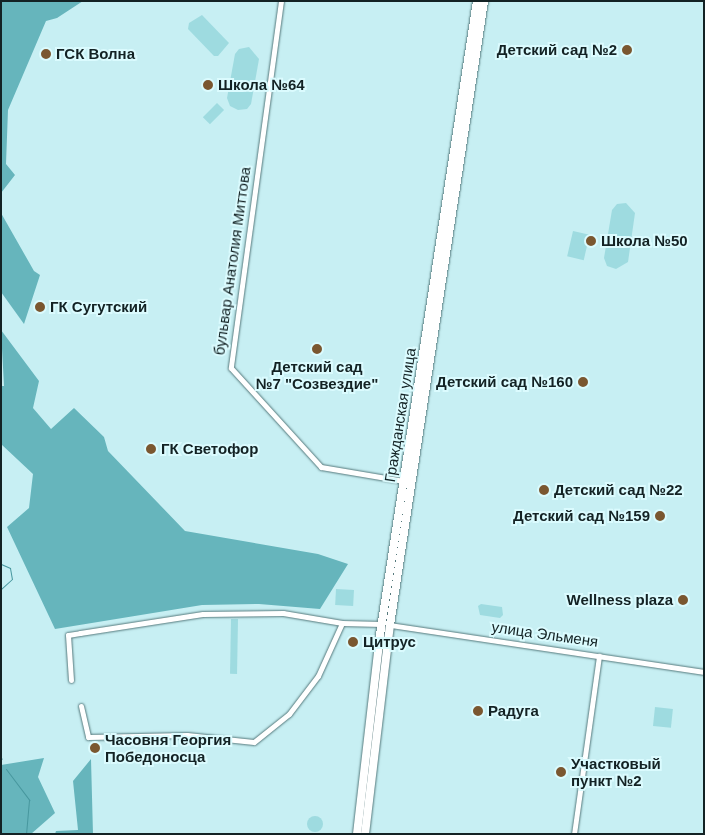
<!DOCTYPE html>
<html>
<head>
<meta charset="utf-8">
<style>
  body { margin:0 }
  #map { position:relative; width:705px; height:835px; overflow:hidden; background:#c7eff3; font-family:Arial,sans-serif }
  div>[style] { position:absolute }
  .green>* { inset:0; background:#9edbe0; transform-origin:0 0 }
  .round { border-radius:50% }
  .forest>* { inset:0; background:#66b5bc }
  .stream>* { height:1px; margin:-0.5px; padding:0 0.5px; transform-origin:0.5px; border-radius:0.5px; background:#47979e }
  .roads { filter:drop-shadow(0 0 1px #55797c) drop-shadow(0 0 1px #55797c) }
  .minor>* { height:5px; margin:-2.5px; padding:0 2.5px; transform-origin:2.5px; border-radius:2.5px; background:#fff }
  .secondary>* { height:8px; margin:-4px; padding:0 4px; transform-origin:4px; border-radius:4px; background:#fff }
  .dots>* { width:14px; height:14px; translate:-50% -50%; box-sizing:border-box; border:2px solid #dbfbfe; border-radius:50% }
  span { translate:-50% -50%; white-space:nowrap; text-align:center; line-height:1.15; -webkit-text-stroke:4px #dbfbfe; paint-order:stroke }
  .poi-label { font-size:15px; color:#132224; font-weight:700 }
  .right { translate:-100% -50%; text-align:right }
  .left { translate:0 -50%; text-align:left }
  .street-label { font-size:15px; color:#132224 }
  .frame { position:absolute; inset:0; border:2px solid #132224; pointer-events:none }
</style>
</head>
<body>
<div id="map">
  <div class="green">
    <div style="clip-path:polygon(202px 15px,229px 43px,218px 56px,214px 56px,188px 29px,189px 23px)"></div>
    <div style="clip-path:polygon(249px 47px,259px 59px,251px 104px,247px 109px,238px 110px,230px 106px,227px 98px,235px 54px,239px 49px)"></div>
    <div style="left:217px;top:103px;width:10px;height:20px;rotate:45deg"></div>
    <div style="clip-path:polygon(626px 203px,635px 213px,628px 262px,616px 269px,607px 266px,604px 258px,612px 210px,617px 204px)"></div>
    <div style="left:573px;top:231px;width:17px;height:26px;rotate:13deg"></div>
    <div style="left:336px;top:589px;width:18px;height:16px;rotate:3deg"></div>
    <div style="clip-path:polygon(481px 604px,502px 607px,503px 615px,500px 618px,480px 615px,478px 606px)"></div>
    <div style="left:238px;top:619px;width:55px;height:7px;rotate:91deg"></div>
    <div style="left:655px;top:707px;width:18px;height:19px;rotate:6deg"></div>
    <div class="round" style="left:307px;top:816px;width:16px;height:16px"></div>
  </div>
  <div class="forest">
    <div style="clip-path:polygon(1px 1px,83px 1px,57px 18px,46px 21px,8px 110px,6px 164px,15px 175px,1px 193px)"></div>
    <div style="clip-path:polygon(1px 213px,34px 271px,40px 275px,24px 324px,1px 292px)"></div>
    <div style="clip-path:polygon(1px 330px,39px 381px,33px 408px,51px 429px,74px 408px,104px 437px,108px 451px,185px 531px,318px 554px,348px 564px,320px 609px,259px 604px,202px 605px,55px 629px,7px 527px,29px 508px,33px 474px,1px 444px,1px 386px,4px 386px)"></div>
    <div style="clip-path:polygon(44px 758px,38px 777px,55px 813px,31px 834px,1px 834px,1px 765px)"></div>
    <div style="clip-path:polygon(91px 759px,93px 834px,55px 834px,56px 831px,78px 830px,73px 781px)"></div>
  </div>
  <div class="stream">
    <div style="left:1px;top:564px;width:10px;rotate:24deg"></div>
    <div style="left:10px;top:568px;width:11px;rotate:80deg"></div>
    <div style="left:12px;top:579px;width:15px;rotate:138deg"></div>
    <div style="left:1px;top:758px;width:1px;rotate:45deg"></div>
    <div style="left:6px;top:769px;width:39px;rotate:53deg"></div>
    <div style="left:29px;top:800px;width:34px;rotate:95deg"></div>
  </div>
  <div class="roads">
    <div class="minor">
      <div style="left:281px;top:1px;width:370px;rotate:97.8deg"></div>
      <div style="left:231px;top:368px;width:134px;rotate:47.7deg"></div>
      <div style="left:321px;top:467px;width:84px;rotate:9.6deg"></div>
      <div style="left:390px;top:625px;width:317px;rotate:8.5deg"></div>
      <div style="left:71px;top:680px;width:45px;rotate:-93.8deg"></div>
      <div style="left:68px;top:635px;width:12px;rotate:-9deg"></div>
      <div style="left:80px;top:633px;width:124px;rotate:-8.8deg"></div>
      <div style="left:203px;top:614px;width:80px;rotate:-0.7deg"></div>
      <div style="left:283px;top:613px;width:60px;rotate:9.6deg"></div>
      <div style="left:342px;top:623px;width:40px;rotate:1.4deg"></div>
      <div style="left:81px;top:706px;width:32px;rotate:77deg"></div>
      <div style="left:88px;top:737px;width:99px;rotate:-1.2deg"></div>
      <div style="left:187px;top:735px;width:67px;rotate:6deg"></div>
      <div style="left:254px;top:742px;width:45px;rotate:-38.7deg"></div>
      <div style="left:289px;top:714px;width:48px;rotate:-52.7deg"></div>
      <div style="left:318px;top:676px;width:58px;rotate:-65.6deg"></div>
      <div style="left:574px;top:834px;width:180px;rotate:-82deg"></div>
    </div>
    <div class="secondary">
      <div style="left:357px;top:834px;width:200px;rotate:-83.4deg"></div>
      <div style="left:380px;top:635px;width:641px;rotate:-81.3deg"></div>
      <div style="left:365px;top:834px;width:210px;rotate:-83.2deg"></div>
      <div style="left:390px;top:625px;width:631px;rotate:-81.43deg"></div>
    </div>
  </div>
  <div class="dots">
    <div style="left:627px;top:50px;background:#7a5730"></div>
    <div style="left:46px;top:54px;background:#7a5730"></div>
    <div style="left:208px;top:85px;background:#7a5730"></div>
    <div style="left:591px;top:241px;background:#7a5730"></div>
    <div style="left:40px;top:307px;background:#7a5730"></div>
    <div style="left:317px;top:349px;background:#7a5730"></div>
    <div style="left:583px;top:382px;background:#7a5730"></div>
    <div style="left:151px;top:449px;background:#7a5730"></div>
    <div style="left:544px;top:490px;background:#7a5730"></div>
    <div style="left:660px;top:516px;background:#7a5730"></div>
    <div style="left:683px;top:600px;background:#7a5730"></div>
    <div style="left:353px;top:642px;background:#7a5730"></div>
    <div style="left:478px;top:711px;background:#7a5730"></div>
    <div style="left:95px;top:748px;background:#7a5730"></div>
    <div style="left:561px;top:772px;background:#7a5730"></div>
  </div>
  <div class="poi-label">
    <span class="right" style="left:617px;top:50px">Детский сад №2</span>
    <span class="left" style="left:56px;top:54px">ГСК Волна</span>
    <span class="left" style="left:218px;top:85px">Школа №64</span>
    <span class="left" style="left:601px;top:241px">Школа №50</span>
    <span class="left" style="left:50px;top:307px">ГК Сугутский</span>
    <span style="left:317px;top:375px">Детский сад<br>№7 "Созвездие"</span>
    <span class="right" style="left:573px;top:382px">Детский сад №160</span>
    <span class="left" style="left:161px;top:449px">ГК Светофор</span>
    <span class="left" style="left:554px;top:490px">Детский сад №22</span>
    <span class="right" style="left:650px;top:516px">Детский сад №159</span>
    <span class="right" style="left:673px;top:600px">Wellness plaza</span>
    <span class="left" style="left:363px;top:642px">Цитрус</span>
    <span class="left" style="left:488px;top:711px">Радуга</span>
    <span class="left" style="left:105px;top:748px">Часовня Георгия<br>Победоносца</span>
    <span class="left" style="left:571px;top:772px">Участковый<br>пункт №2</span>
  </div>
  <div class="street-label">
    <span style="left:232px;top:261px;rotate:-82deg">бульвар Анатолия Миттова</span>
    <span style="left:400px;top:415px;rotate:-81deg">Гражданская улица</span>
    <span style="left:545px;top:634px;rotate:8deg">улица Эльменя</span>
  </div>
  <div class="frame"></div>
</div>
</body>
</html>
